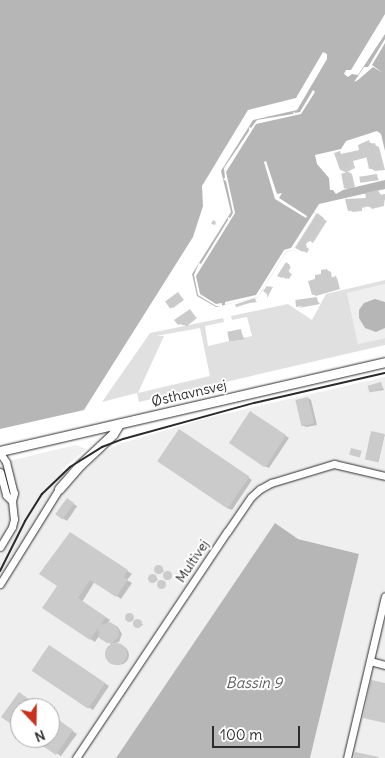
<!DOCTYPE html>
<html>
<head>
<meta charset="utf-8">
<style>
  body { margin:0 }
  #map { position:relative; width:385px; height:758px; overflow:hidden; background:#fff; font-family:Delius,sans-serif }
  div>[style] { position:absolute }
  .built>* { inset:0; background:#efefef }
  .green>* { inset:0; background:#e0e0e0 }
  .water>* { inset:0; background:#b6b6b6 }
  .pier>* { inset:0; background:#fff }
  .shadow>* { inset:0; background:#0003; transform-origin:0 0 }
  .round { border-radius:50% }
  .building>* { inset:0; background:#cbcbcb; transform-origin:0 0 }
  .roads { filter:drop-shadow(0 0 1px #2b2b2b) drop-shadow(0 0 1px #2b2b2b) }
  .minor>* { height:7px; margin:-3.5px; padding:0 3.5px; transform-origin:3.5px; border-radius:3.5px; background:#fff }
  .tertiary>* { height:9px; margin:-4.5px; padding:0 4.5px; transform-origin:4.5px; border-radius:4.5px; background:#fff }
  .rail>* { height:2px; margin:-1px; padding:0 1px; transform-origin:1px; border-radius:1px; background:#2b2b2b }
  span { translate:-50% -50%; white-space:nowrap; text-align:center; line-height:1.15; -webkit-text-stroke:4px #fff; paint-order:stroke }
  .street-label { font-size:14px; color:#2b2b2b }
  .water-label { font-size:15px; color:#5c5c5c; font-style:italic }
  .north { position:absolute; left:10px; top:698px; width:50px; height:50px; box-sizing:border-box; background:#fff; border:1px solid #aaa; border-radius:50%; rotate:159deg; font-size:14px; font-weight:700; line-height:20px; text-align:center; color:#2b2b2b }
  .north::after { content:''; display:block; margin:auto; width:18px; height:22px; background:#c8321e; clip-path:polygon(50% 0,100% 100%,50% 72%,0 100%) }
  .scale { position:absolute; left:212px; top:726px; width:88px; height:22px; box-sizing:border-box; border:2px solid #2b2b2b; border-top:0; padding-left:6px; font-size:15px; line-height:18px; white-space:nowrap; color:#2b2b2b; -webkit-text-stroke:4px #fff; paint-order:stroke }
</style>
</head>
<body>
<div id="map">
  <div class="built">
    <div style="clip-path:polygon(385px 284px,385px 338px,358px 344px,347px 293px)"></div>
    <div style="clip-path:polygon(evenodd,385px 377px,385px 758px,310px 758px,359px 554px,298px 539px,275px 523px,116px 758px,0 758px,0 463px,76px 445px,86px 449px,62px 470px,73px 480px,102px 453px,119px 444px,211px 417px,385px 377px,20px 708px,50px 708px,50px 738px,20px 738px,20px 708px)"></div>
  </div>
  <div class="green">
    <div style="clip-path:polygon(evenodd,385px 280px,385px 284px,347px 293px,358px 344px,385px 338px,385px 345px,139px 402px,137px 393px,102px 402px,150px 333px,223px 318px,224px 322px,205px 326px,208px 346px,252px 336px,247px 317px,232px 320px,231px 316px,288px 304px,312px 320px,326px 294px,385px 280px,200px 328px,210px 376px,138px 393px,164px 336px,156px 336px,200px 328px)"></div>
  </div>
  <div class="water">
    <div style="clip-path:polygon(0 0,385px 0,385px 14px,351px 70px,346px 70px,344px 74px,348px 77px,352px 74px,358px 75px,385px 34px,385px 151px,381px 134px,377px 131px,346px 141px,341px 149px,315px 155px,317px 164px,329px 178px,330px 190px,333px 190px,336px 194px,343px 190px,385px 180px,385px 189px,319px 204px,314px 212px,316px 214px,293px 250px,286px 252px,258px 297px,216px 307px,197px 296px,192px 274px,231px 212px,221px 171px,253px 120px,297px 110px,327px 59px,327px 54px,323px 52px,296px 98px,248px 110px,202px 186px,203px 206px,193px 237px,84px 410px,0 429px)"></div>
    <div style="clip-path:polygon(375px 299px,385px 302px,385px 328px,376px 332px,365px 328px,359px 318px,359px 310px,364px 303px)"></div>
    <div style="clip-path:polygon(275px 523px,298px 539px,359px 554px,310px 758px,116px 758px)"></div>
  </div>
  <div class="pier">
    <div style="clip-path:polygon(385px 39px,385px 43px,372px 65px,383px 73px,373px 67px,358px 80px,354px 82px,364px 67px,368px 67px)"></div>
    <div style="clip-path:polygon(313px 90px,315px 92px,301px 114px,256px 124px,226px 172px,235px 213px,196px 276px,200px 294px,216px 304px,222px 303px,222px 306px,216px 306px,198px 295px,194px 275px,199px 263px,201px 264px,228px 220px,228px 217px,230px 218px,233px 213px,226px 181px,223px 179px,225px 178px,224px 168px,249px 131px,249px 127px,251px 128px,257px 120px,293px 114px,294px 111px,295px 113px,300px 112px)"></div>
    <div style="clip-path:polygon(266px 161px,277px 194px,282px 193px,279px 198px,307px 216px,306px 218px,275px 199px,264px 162px)"></div>
    <div style="clip-path:polygon(314px 212px,316px 214px,293px 250px,286px 252px,258px 297px,225px 305px,225px 302px,256px 295px,284px 250px,291px 248px)"></div>
  </div>
  <div class="shadow">
    <div style="clip-path:polygon(369px 142px,379px 147px,385px 170px,375px 171px,370px 168px,368px 157px,353px 161px,355px 168px,347px 172px,352px 174px,355px 187px,347px 189px,345px 188px,348px 174px,341px 170px,335px 154px,344px 155px,361px 151px)"></div>
    <div style="clip-path:polygon(376px 175px,379px 180px,362px 182px)"></div>
    <div style="clip-path:polygon(378px 191px,382px 196px,385px 194px,384px 206px,372px 209px,369px 206px,362px 208px,362px 211px,353px 212px,349px 210px)"></div>
    <div style="clip-path:polygon(317px 215px,327px 221px,313px 243px,309px 240px,305px 246px,309px 249px,307px 253px,296px 247px)"></div>
    <div style="clip-path:polygon(213px 220px,216px 222px,215px 225px,211px 224px)"></div>
    <div style="clip-path:polygon(286px 264px,291px 267px,288px 272px,292px 274px,289px 279px,281px 276px)"></div>
    <div style="clip-path:polygon(327px 270px,331px 272px,332px 278px,337px 278px,340px 289px,316px 296px,313px 294px)"></div>
    <div style="clip-path:polygon(267px 286px,273px 287px,267px 298px,267px 294px,263px 291px)"></div>
    <div style="clip-path:polygon(178px 294px,184px 300px,173px 308px,171px 307px)"></div>
    <div style="clip-path:polygon(316px 299px,320px 304px,299px 308px)"></div>
    <div style="clip-path:polygon(255px 300px,257px 302px,236px 305px)"></div>
    <div style="clip-path:polygon(190px 311px,197px 318px,187px 326px,179px 324px)"></div>
    <div style="clip-path:polygon(241px 331px,244px 339px,230px 341px)"></div>
    <div style="clip-path:polygon(381px 384px,384px 390px,371px 392px)"></div>
    <div style="clip-path:polygon(308px 398px,311px 400px,317px 425px,306px 427px,302px 425px)"></div>
    <div style="clip-path:polygon(255px 415px,289px 438px,269px 468px,264px 466px)"></div>
    <div style="left:372px;top:432px;width:13px;height:28px;rotate:13deg"></div>
    <div style="clip-path:polygon(184px 433px,252px 480px,232px 510px,227px 508px)"></div>
    <div style="left:68px;top:500px;width:11px;height:18px;rotate:34deg"></div>
    <div style="clip-path:polygon(75px 536px,132px 574px,127px 580px,132px 583px,121px 599px,95px 581px,82px 602px,110px 620px,107px 624px,118px 627px,122px 634px,119px 642px,111px 644px,99px 636px,95px 642px,44px 608px,59px 586px)"></div>
    <div style="clip-path:polygon(160px 566px,164px 571px,160px 574px,155px 568px)"></div>
    <div style="clip-path:polygon(168px 572px,172px 577px,168px 580px,164px 574px)"></div>
    <div style="clip-path:polygon(153px 575px,158px 580px,153px 582px,149px 576px)"></div>
    <div style="clip-path:polygon(161px 581px,166px 586px,162px 588px,158px 583px)"></div>
    <div class="round" style="left:127px;top:615px;width:6px;height:6px"></div>
    <div style="clip-path:polygon(140px 620px,143px 625px,138px 627px,136px 621px)"></div>
    <div class="round" style="left:109px;top:645px;width:20px;height:20px"></div>
    <div style="clip-path:polygon(54px 649px,109px 686px,93px 710px,88px 707px)"></div>
    <div style="clip-path:polygon(50px 715px,77px 734px,61px 756px,34px 738px,50px 738px)"></div>
  </div>
  <div class="building">
    <div style="clip-path:polygon(369px 140px,370px 144px,375px 143px,381px 168px,369px 169px,366px 155px,349px 159px,351px 165px,340px 170px,334px 153px,340px 151px,341px 154px,359px 150px,358px 145px)"></div>
    <div style="left:350px;top:172px;width:15px;height:9px;rotate:79deg"></div>
    <div style="left:377px;top:174px;width:6px;height:18px;rotate:81deg"></div>
    <div style="clip-path:polygon(378px 190px,379px 195px,385px 194px,385px 200px,381px 201px,381px 204px,368px 207px,367px 205px,359px 206px,360px 209px,348px 211px,345px 199px,366px 198px,365px 193px)"></div>
    <div style="clip-path:polygon(317px 213px,324px 218px,309px 242px,305px 239px,303px 243px,307px 246px,303px 252px,295px 248px)"></div>
    <div style="clip-path:polygon(286px 262px,290px 265px,287px 270px,290px 272px,286px 279px,283px 277px,282px 278px,277px 276px)"></div>
    <div style="clip-path:polygon(327px 269px,330px 278px,336px 276px,339px 289px,312px 295px,308px 281px,315px 279px,315px 275px,321px 274px,321px 270px)"></div>
    <div style="left:178px;top:292px;width:9px;height:16px;rotate:54deg"></div>
    <div style="left:317px;top:297px;width:7px;height:22px;rotate:82deg"></div>
    <div style="left:255px;top:298px;width:3px;height:21px;rotate:72deg"></div>
    <div style="clip-path:polygon(190px 309px,195px 316px,183px 325px,181px 323px,178px 325px,174px 320px)"></div>
    <div style="left:241px;top:329px;width:10px;height:14px;rotate:79deg"></div>
    <div style="left:381px;top:382px;width:7px;height:14px;rotate:74deg"></div>
    <div style="left:308px;top:397px;width:27px;height:13px;rotate:77deg"></div>
    <div style="clip-path:polygon(250px 411px,286px 435px,267px 465px,264px 467px,229px 443px)"></div>
    <div style="left:179px;top:429px;width:85px;height:39px;rotate:34deg"></div>
    <div style="left:371px;top:431px;width:14px;height:29px;rotate:12deg"></div>
    <div style="left:351px;top:448px;width:11px;height:7px;rotate:15deg"></div>
    <div style="left:67px;top:498px;width:9px;height:20px;rotate:36deg"></div>
    <div style="clip-path:polygon(70px 532px,128px 570px,124px 577px,128px 580px,116px 597px,90px 580px,78px 598px,106px 617px,100px 625px,110px 622px,118px 627px,119px 636px,112px 643px,107px 643px,99px 638px,98px 628px,90px 640px,42px 608px,57px 586px,39px 574px)"></div>
    <div class="round" style="left:153.5px;top:564.5px;width:9px;height:9px"></div>
    <div class="round" style="left:162.5px;top:570.5px;width:9px;height:9px"></div>
    <div class="round" style="left:147.5px;top:573.5px;width:9px;height:9px"></div>
    <div class="round" style="left:156.5px;top:579.5px;width:9px;height:9px"></div>
    <div class="round" style="left:124.5px;top:612.5px;width:9px;height:9px"></div>
    <div class="round" style="left:132.5px;top:618.5px;width:9px;height:9px"></div>
    <div class="round" style="left:105px;top:643px;width:22px;height:22px"></div>
    <div style="left:49px;top:645px;width:68px;height:31px;rotate:34deg"></div>
    <div style="clip-path:polygon(371px 680px,385px 683px,385px 723px,363px 718px)"></div>
    <div style="clip-path:polygon(19px 692px,41px 708px,20px 708px,20px 730px,1px 717px)"></div>
    <div style="clip-path:polygon(50px 714px,73px 730px,56px 755px,31px 738px,50px 738px)"></div>
    <div style="clip-path:polygon(355px 752px,379px 757px,378px 758px,354px 758px)"></div>
  </div>
  <div class="roads">
    <div class="minor">
      <div style="left:0;top:453px;width:11px;rotate:56deg"></div>
      <div style="left:6px;top:462px;width:32px;rotate:76deg"></div>
      <div style="left:14px;top:493px;width:8px;rotate:104deg"></div>
      <div style="left:12px;top:501px;width:18px;rotate:84deg"></div>
      <div style="left:14px;top:519px;width:8px;rotate:104deg"></div>
      <div style="left:12px;top:527px;width:23px;rotate:121deg"></div>
      <div style="left:0;top:472px;width:24px;rotate:75deg"></div>
      <div style="left:6px;top:495px;width:8px;rotate:45deg"></div>
      <div style="left:0;top:584px;width:112px;rotate:-58.2deg"></div>
      <div style="left:370px;top:661px;width:16px;rotate:15deg"></div>
      <div style="left:76px;top:758px;width:272px;rotate:-56.3deg"></div>
      <div style="left:227px;top:532px;width:42px;rotate:-55.6deg"></div>
      <div style="left:251px;top:497px;width:12px;rotate:-42deg"></div>
      <div style="left:260px;top:489px;width:13px;rotate:-29deg"></div>
      <div style="left:271px;top:483px;width:66px;rotate:-16.8deg"></div>
      <div style="left:334px;top:464px;width:52px;rotate:13.2deg"></div>
      <div style="left:347px;top:758px;width:166px;rotate:-76.8deg"></div>
    </div>
    <div class="tertiary">
      <div style="left:0;top:451px;width:395px;rotate:-13deg"></div>
      <div style="left:59px;top:489px;width:33px;rotate:-49deg"></div>
      <div style="left:81px;top:464px;width:44px;rotate:-43.2deg"></div>
      <div style="left:113px;top:434px;width:12px;rotate:-59deg"></div>
    </div>
  </div>
  <div class="rail">
    <div style="left:0;top:571px;width:56px;rotate:-63.4deg"></div>
    <div style="left:25px;top:521px;width:32px;rotate:-58deg"></div>
    <div style="left:42px;top:494px;width:39px;rotate:-44deg"></div>
    <div style="left:70px;top:467px;width:38px;rotate:-32deg"></div>
    <div style="left:102px;top:447px;width:22px;rotate:-21deg"></div>
    <div style="left:123px;top:439px;width:136px;rotate:-15.4deg"></div>
    <div style="left:254px;top:403px;width:134px;rotate:-12.9deg"></div>
  </div>
  <div class="street-label">
    <span style="left:189px;top:393px;rotate:-13deg">Østhavnsvej</span>
    <span style="left:192px;top:561px;rotate:-56deg">Multivej</span>
  </div>
  <div class="water-label">
    <span style="left:254px;top:683px">Bassin 9</span>
  </div>
  <div class="north">N</div>
  <div class="scale">100 m</div>
</div>
</body>
</html>
